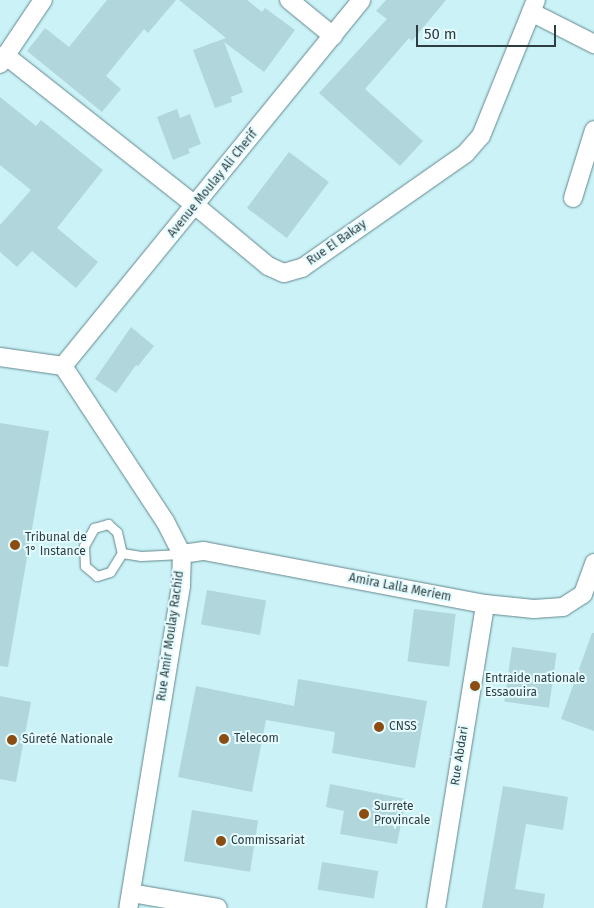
<!DOCTYPE html>
<html>
<head>
<meta charset="utf-8">
<style>
  body { margin:0 }
  #map { position:relative; width:594px; height:908px; overflow:hidden; background:#caf2f7; font-family:"Fira Sans",sans-serif }
  div>[style] { position:absolute }
  .building>* { inset:0; background:#b1d7dd; transform-origin:0 0 }
  .roads { filter:drop-shadow(0 0 1px #63878d) drop-shadow(0 0 1px #63878d) }
  .lane>* { height:9px; margin:-4.5px; padding:0 4.5px; transform-origin:4.5px; border-radius:4.5px; background:#fff }
  .street>* { height:18px; margin:-9px; padding:0 9px; transform-origin:9px; border-radius:9px; background:#fff }
  .dots>* { width:14px; height:14px; translate:-50% -50%; box-sizing:border-box; border:2px solid #e4fcff; border-radius:50% }
  span { translate:-50% -50%; white-space:nowrap; text-align:center; line-height:1.15; -webkit-text-stroke:4px #e4fcff; paint-order:stroke }
  .street-label { font-size:12px; color:#2e3e40 }
  .poi-label { font-size:12px; color:#2e3e40 }
  .left { translate:0 -50%; text-align:left }
  .scale { position:absolute; left:416px; top:25px; width:140px; height:22px; box-sizing:border-box; border:2px solid #2e3e40; border-top:0; padding-left:6px; font-size:15px; line-height:18px; white-space:nowrap; color:#2e3e40; -webkit-text-stroke:4px #e4fcff; paint-order:stroke }
</style>
</head>
<body>
<div id="map">
  <div class="building">
    <div style="clip-path:polygon(107px 0,176px 0,148px 33px,144px 29px,106px 76px,121px 89px,102px 112px,27px 51px,45px 28px,69px 47px)"></div>
    <div style="clip-path:polygon(179px 0,247px 0,262px 12px,265px 8px,295px 30px,264px 72px,224px 42px,243px 92px,231px 97px,232px 102px,215px 108px,193px 50px,226px 38px)"></div>
    <div style="clip-path:polygon(386px 0,446px 0,412px 41px,409px 38px,365px 89px,423px 141px,400px 166px,319px 93px,387px 19px,376px 11px)"></div>
    <div style="clip-path:polygon(0 97px,36px 126px,41px 120px,103px 170px,57px 228px,98px 262px,76px 288px,32px 251px,17px 267px,0 252px,0 225px,31px 190px,0 165px)"></div>
    <div style="clip-path:polygon(177px 109px,180px 118px,190px 114px,201px 144px,188px 149px,190px 153px,173px 160px,157px 117px)"></div>
    <div style="left:289px;top:152px;width:50px;height:70px;rotate:37deg"></div>
    <div style="clip-path:polygon(131px 327px,154px 346px,138px 366px,136px 365px,116px 393px,95px 379px)"></div>
    <div style="clip-path:polygon(0 423px,49px 431px,8px 667px,0 666px)"></div>
    <div style="left:207px;top:590px;width:60px;height:35px;rotate:10deg"></div>
    <div style="left:414px;top:609px;width:42px;height:53px;rotate:7deg"></div>
    <div style="clip-path:polygon(592px 633px,594px 633px,594px 731px,561px 719px)"></div>
    <div style="left:512px;top:647px;width:45px;height:55px;rotate:8deg"></div>
    <div style="clip-path:polygon(298px 679px,427px 701px,415px 768px,332px 753px,335px 732px,266px 720px,252px 792px,178px 777px,196px 686px,294px 706px)"></div>
    <div style="clip-path:polygon(0 696px,31px 702px,16px 782px,0 779px)"></div>
    <div style="clip-path:polygon(330px 784px,406px 799px,397px 844px,340px 834px,344px 811px,326px 807px)"></div>
    <div style="clip-path:polygon(503px 786px,568px 797px,563px 830px,526px 824px,515px 889px,545px 894px,543px 908px,482px 908px)"></div>
    <div style="left:192px;top:810px;width:67px;height:52px;rotate:9deg"></div>
    <div style="left:322px;top:862px;width:57px;height:28px;rotate:9deg"></div>
  </div>
  <div class="roads">
    <div class="lane">
      <div style="left:122px;top:553px;width:22px;rotate:122deg"></div>
      <div style="left:110px;top:572px;width:14px;rotate:163deg"></div>
      <div style="left:97px;top:576px;width:16px;rotate:-140deg"></div>
      <div style="left:85px;top:566px;width:20px;rotate:-93deg"></div>
      <div style="left:84px;top:546px;width:21px;rotate:-61deg"></div>
      <div style="left:94px;top:528px;width:15px;rotate:-16deg"></div>
      <div style="left:108px;top:524px;width:12px;rotate:42deg"></div>
      <div style="left:117px;top:532px;width:22px;rotate:77deg"></div>
      <div style="left:122px;top:553px;width:19px;rotate:9deg"></div>
      <div style="left:141px;top:556px;width:41px;rotate:-2.8deg"></div>
    </div>
    <div class="street">
      <div style="left:289px;top:0;width:57px;rotate:39.3deg"></div>
      <div style="left:531px;top:12px;width:71px;rotate:26.9deg"></div>
      <div style="left:5px;top:55px;width:243px;rotate:38.3deg"></div>
      <div style="left:196px;top:206px;width:94px;rotate:39.8deg"></div>
      <div style="left:268px;top:266px;width:17px;rotate:24deg"></div>
      <div style="left:284px;top:273px;width:19px;rotate:-16deg"></div>
      <div style="left:302px;top:268px;width:200px;rotate:-35deg"></div>
      <div style="left:466px;top:153px;width:23px;rotate:-49deg"></div>
      <div style="left:481px;top:136px;width:147px;rotate:-68deg"></div>
      <div style="left:0;top:64px;width:77px;rotate:-56.1deg"></div>
      <div style="left:573px;top:198px;width:71px;rotate:-72.8deg"></div>
      <div style="left:0;top:357px;width:64px;rotate:8.1deg"></div>
      <div style="left:63px;top:366px;width:186px;rotate:56.7deg"></div>
      <div style="left:165px;top:521px;width:37px;rotate:63deg"></div>
      <div style="left:182px;top:554px;width:32px;rotate:92deg"></div>
      <div style="left:181px;top:586px;width:326px;rotate:99.3deg"></div>
      <div style="left:63px;top:366px;width:472px;rotate:-50.8deg"></div>
      <div style="left:182px;top:554px;width:22px;rotate:-8deg"></div>
      <div style="left:204px;top:551px;width:286px;rotate:10.7deg"></div>
      <div style="left:485px;top:604px;width:49px;rotate:5.8deg"></div>
      <div style="left:534px;top:609px;width:29px;rotate:-4deg"></div>
      <div style="left:563px;top:607px;width:24px;rotate:-33deg"></div>
      <div style="left:583px;top:594px;width:33px;rotate:-70deg"></div>
      <div style="left:131px;top:893px;width:88px;rotate:9.8deg"></div>
      <div style="left:436px;top:908px;width:308px;rotate:-80.8deg"></div>
    </div>
  </div>
  <div class="dots">
    <div style="left:15px;top:545px;background:#8c4d13"></div>
    <div style="left:475px;top:686px;background:#8c4d13"></div>
    <div style="left:379px;top:727px;background:#8c4d13"></div>
    <div style="left:224px;top:739px;background:#8c4d13"></div>
    <div style="left:12px;top:740px;background:#8c4d13"></div>
    <div style="left:364px;top:814px;background:#8c4d13"></div>
    <div style="left:221px;top:841px;background:#8c4d13"></div>
  </div>
  <div class="street-label">
    <span style="left:213px;top:184px;rotate:-51deg">Avenue Moulay Ali Cherif</span>
    <span style="left:337px;top:243px;rotate:-35deg">Rue El Bakay</span>
    <span style="left:400px;top:588px;rotate:11deg">Amira Lalla Meriem</span>
    <span style="left:171px;top:636px;rotate:-82deg">Rue Amir Moulay Rachid</span>
    <span style="left:460px;top:756px;rotate:-81deg">Rue Abdari</span>
  </div>
  <div class="poi-label">
    <span class="left" style="left:25px;top:545px">Tribunal de<br>1° Instance</span>
    <span class="left" style="left:485px;top:686px">Entraide nationale<br>Essaouira</span>
    <span class="left" style="left:389px;top:727px">CNSS</span>
    <span class="left" style="left:234px;top:739px">Telecom</span>
    <span class="left" style="left:22px;top:740px">Sûreté Nationale</span>
    <span class="left" style="left:374px;top:814px">Surrete<br>Provincale</span>
    <span class="left" style="left:231px;top:841px">Commissariat</span>
  </div>
  <div class="scale">50 m</div>
</div>
</body>
</html>
